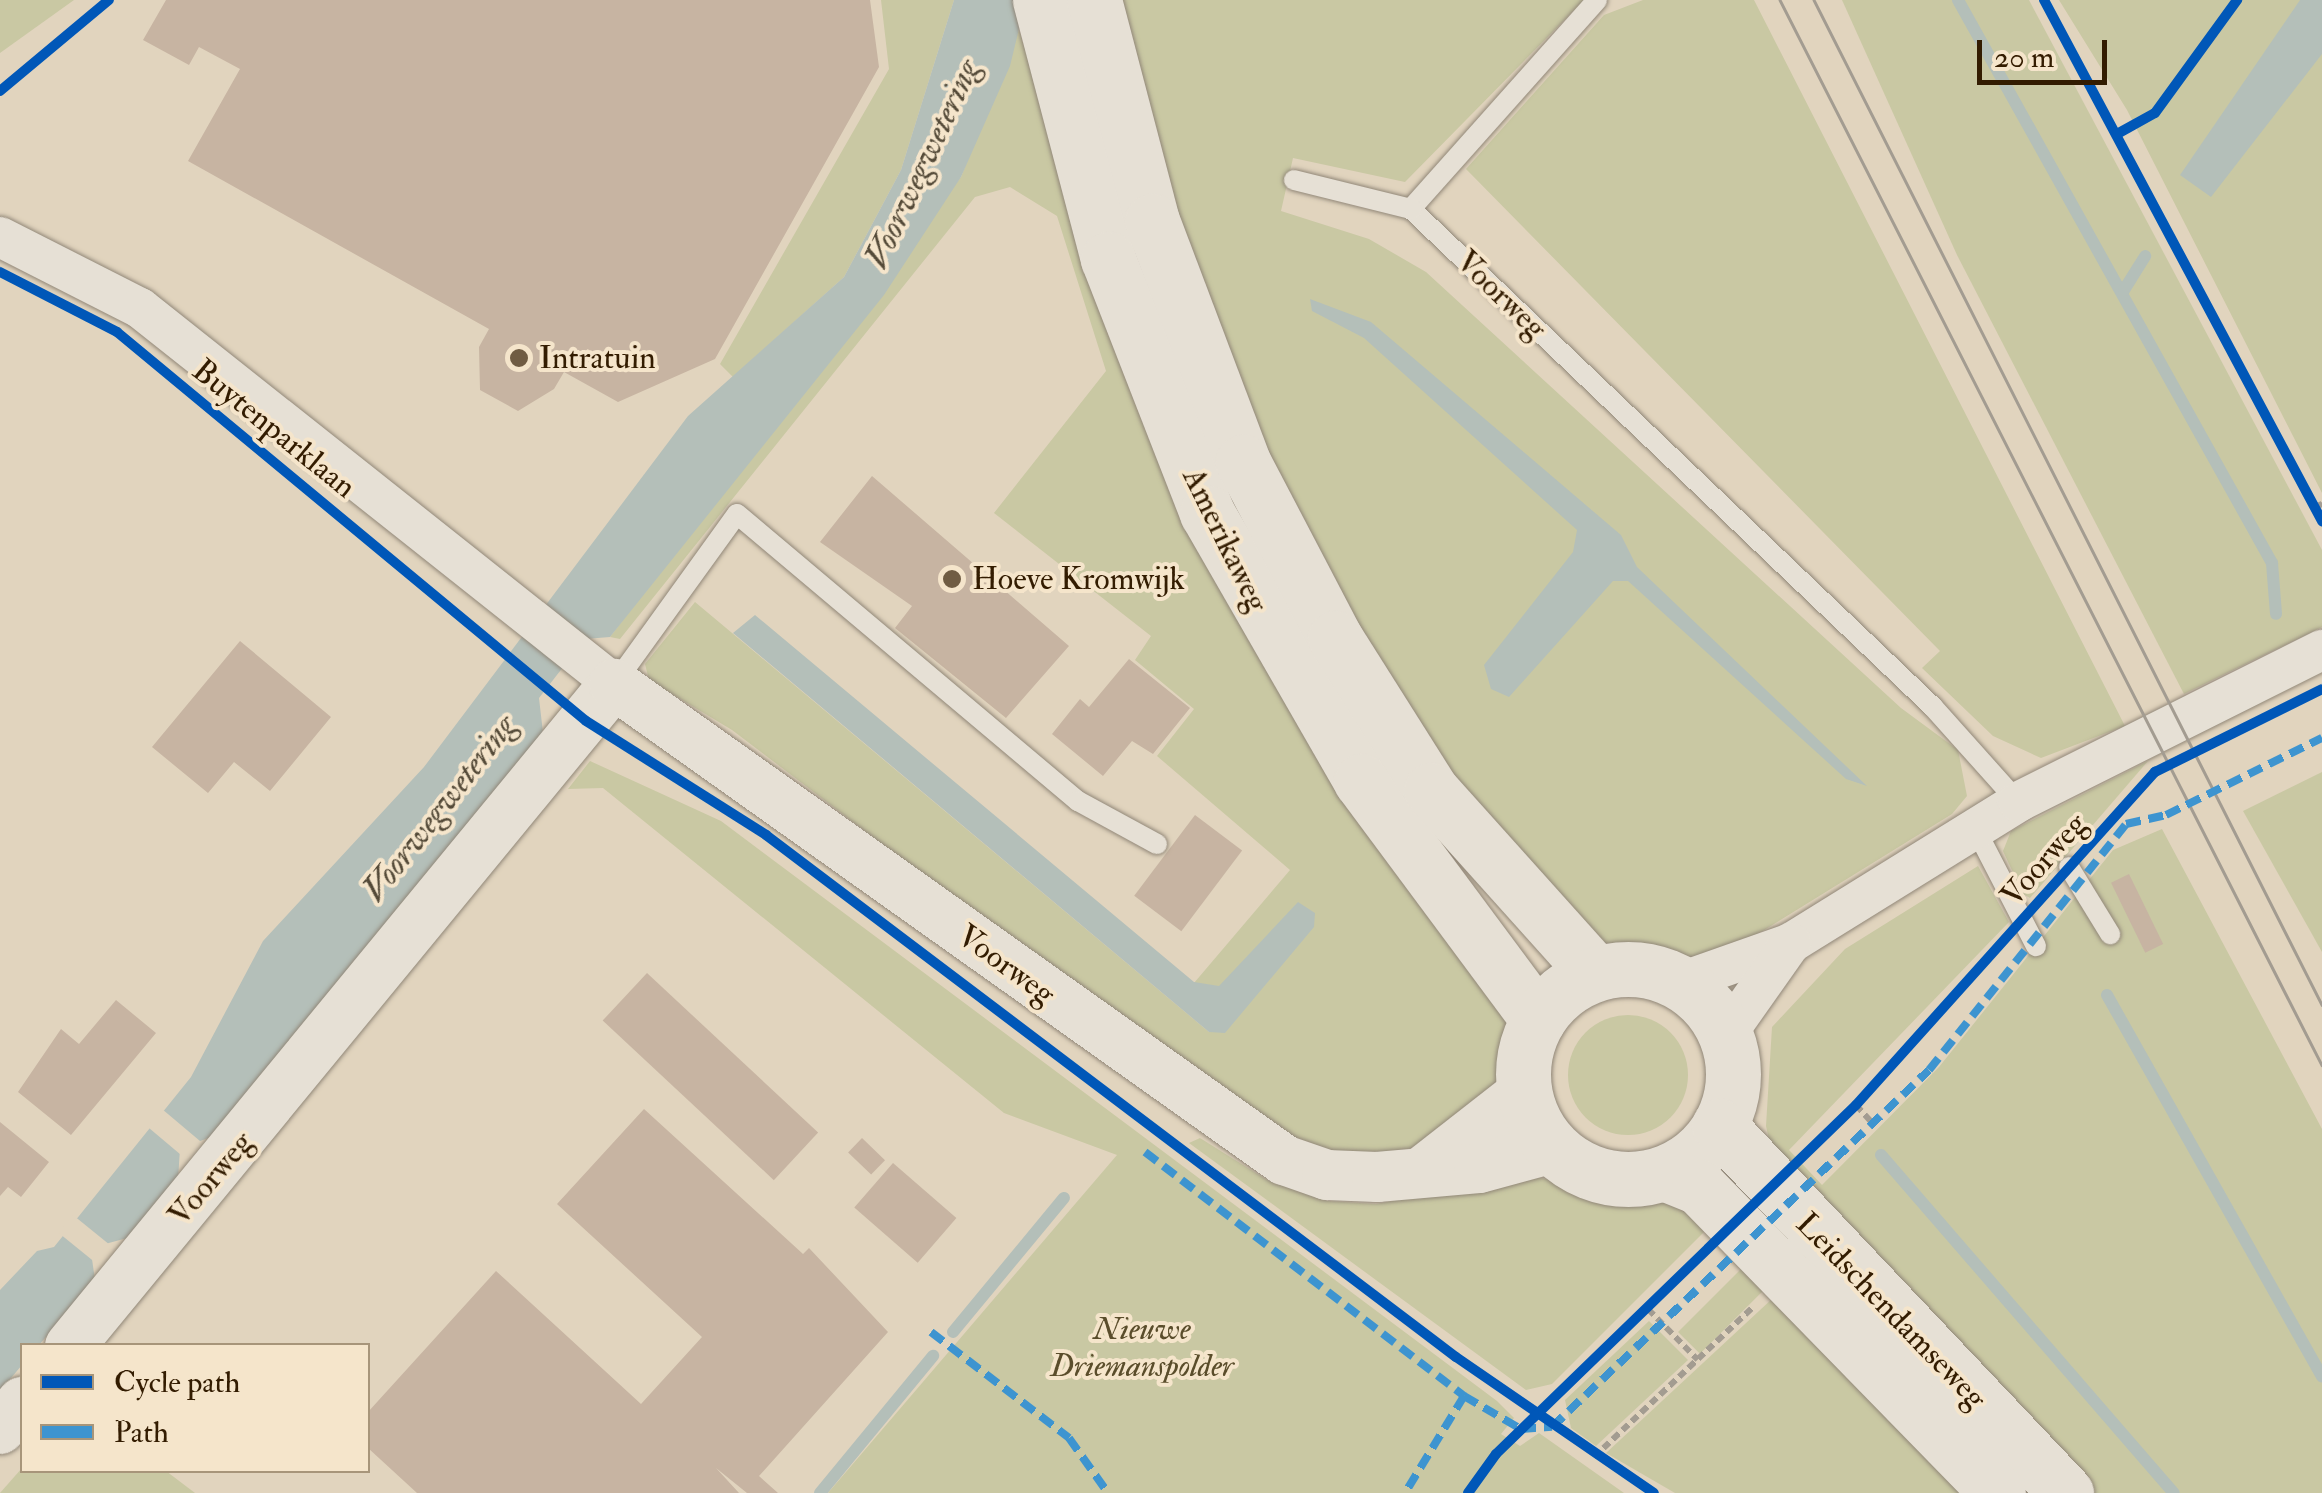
<!DOCTYPE html>
<html>
<head>
<meta charset="utf-8">
<style>
  body { margin:0 }
  #map { position:relative; width:2322px; height:1493px; overflow:hidden; background:#e1d4be; font-family:"IM FELL Double Pica",serif }
  div>[style] { position:absolute }
  .green>* { inset:0; background:#c9c8a3; transform-origin:0 0 }
  .round { border-radius:50% }
  .water>* { inset:0; background:#b4bfb9 }
  .pier>* { inset:0; background:#e1d4be; transform-origin:0 0 }
  .stream>* { height:12px; margin:-6px; padding:0 6px; transform-origin:6px; border-radius:6px; background:#b4bfb9 }
  .building>* { inset:0; background:#c7b4a2; transform-origin:0 0 }
  .path>* { height:6px; margin-top:-3px; transform-origin:0; background:repeating-linear-gradient(90deg,#a39c91 0 8px,transparent 0 13px) }
  .roads { filter:drop-shadow(0 0 2px #918778) drop-shadow(0 0 2px #918778) }
  .service>* { height:20px; margin:-10px; padding:0 10px; transform-origin:10px; border-radius:10px; background:#e6e0d5 }
  .minor>* { height:40px; margin:-20px; padding:0 20px; transform-origin:20px; border-radius:20px; background:#e6e0d5 }
  .tertiary>* { height:50px; margin:-25px; padding:0 25px; transform-origin:25px; border-radius:25px; background:#e6e0d5 }
  .secondary>* { height:55px; margin:-27.5px; padding:0 27.5px; transform-origin:27.5px; border-radius:27.5px; background:#e6e0d5 }
  .secondary>.ring { margin:-27.5px; padding:0; box-sizing:content-box; background:none; border:55px solid #e6e0d5; border-radius:50% }
  .tram>* { height:2.5px; margin:-1.25px; padding:0 1.25px; transform-origin:1.25px; border-radius:1.25px; background:#a39c91 }
  .quiet>* { height:8px; margin-top:-4px; transform-origin:0; background:repeating-linear-gradient(90deg,#3d94d0 0 15px,transparent 0 23px) }
  .cycleway>* { height:10px; margin:-5px; padding:0 5px; transform-origin:5px; border-radius:5px; background:#0057b8 }
  .dots>* { width:28px; height:28px; translate:-50% -50%; box-sizing:border-box; border:5px solid #f5e5cb; border-radius:50% }
  span { translate:-50% -50%; white-space:nowrap; text-align:center; line-height:1.15; -webkit-text-stroke:8px #f5e5cb; paint-order:stroke }
  .street-label { font-size:32px; color:#331c01 }
  .poi-label { font-size:32px; color:#331c01 }
  .left { translate:0 -50%; text-align:left }
  .park-label { font-size:32px; color:#5a4d2b; font-style:italic }
  .water-label { font-size:35px; color:#544a38; font-style:italic }
  .legend { position:absolute; left:20px; top:1343px; width:350px; height:130px; box-sizing:border-box; background:#f5e5cb; border:2px solid #a7957a; margin:0; padding:12px 18px; list-style:none; font-size:30px; color:#331c01 }
  .legend li { display:flex; align-items:center; gap:20px; height:50px }
  .legend b { width:50px; border:2px solid #a7957a }
  .scale { position:absolute; left:1977px; top:40px; width:130px; height:45px; box-sizing:border-box; border:5px solid #331c01; border-top:0; padding-left:12px; font-size:30px; line-height:35px; white-space:nowrap; color:#331c01; -webkit-text-stroke:8px #f5e5cb; paint-order:stroke }
</style>
</head>
<body>
<div id="map">
  <div class="green">
    <div style="clip-path:polygon(0 0,74px 0,0 53px)"></div>
    <div style="clip-path:polygon(881px 0,954px 0,901px 170px,844px 277px,733px 377px,720px 364px,889px 69px)"></div>
    <div style="clip-path:polygon(1111px 0,1584px 0,1405px 182px,1293px 158px,1281px 211px,1369px 239px,1426px 272px,1901px 708px,1958px 750px,1967px 796px,1952px 814px,1724px 955px,1686px 962px,1586px 939px,1377px 679px,1208px 343px)"></div>
    <div style="clip-path:polygon(1643px 0,1754px 0,2125px 726px,2041px 758px,1993px 736px,1922px 668px,1940px 651px,1466px 169px,1604px 15px)"></div>
    <div style="clip-path:polygon(1842px 0,2029px 0,2322px 550px,2322px 627px,2184px 694px,1957px 255px)"></div>
    <div style="clip-path:polygon(2059px 0,2322px 0,2322px 493px,2127px 110px)"></div>
    <div style="clip-path:polygon(1019px 30px,1122px 357px,1512px 1023px,1497px 1095px,1456px 1134px,1398px 1152px,1331px 1152px,1276px 1130px,1200px 1085px,732px 730px,649px 680px,645px 664px,695px 602px,1209px 1032px,1298px 903px,1219px 987px,1194px 983px,1290px 870px,1157px 756px,1194px 709px,1135px 660px,1151px 636px,994px 513px,1106px 371px,1057px 216px,1010px 187px,975px 197px,620px 639px,610px 637px,961px 177px)"></div>
    <div style="clip-path:polygon(590px 761px,721px 821px,1497px 1401px,1514px 1418px,1501px 1434px,1520px 1446px,1539px 1433px,1624px 1493px,828px 1493px,1117px 1155px,1004px 1113px,603px 788px,568px 789px)"></div>
    <div style="clip-path:polygon(2148px 761px,2030px 898px,2023px 894px,2003px 851px,2011px 831px)"></div>
    <div style="clip-path:polygon(2322px 772px,2322px 952px,2243px 811px)"></div>
    <div style="clip-path:polygon(2162px 829px,2322px 1129px,2322px 1493px,2084px 1493px,1771px 1148px,1766px 1126px,1772px 1027px,1845px 949px,1978px 866px,2009px 922px,1789px 1150px,1822px 1185px,1939px 1067px,2113px 850px)"></div>
    <div class="round" style="left:1568px;top:1015px;width:120px;height:120px"></div>
    <div style="clip-path:polygon(1200px 1138px,1267px 1180px,1327px 1201px,1376px 1204px,1529px 1176px,1669px 1201px,1716px 1220px,1552px 1384px,1526px 1390px,1189px 1143px)"></div>
    <div style="left:1753px;top:1257px;width:31px;height:106px;rotate:45deg"></div>
    <div style="clip-path:polygon(1773px 1298px,1974px 1493px,1675px 1493px,1606px 1453px)"></div>
    <div style="clip-path:polygon(1649px 1321px,1688px 1360px,1596px 1446px,1571px 1428px,1565px 1400px)"></div>
    <div style="clip-path:polygon(22px 1468px,166px 1471px,195px 1493px,0 1493px)"></div>
  </div>
  <div class="water">
    <div style="clip-path:polygon(954px 0,1026px 0,1010px 66px,961px 177px,884px 295px,610px 637px,585px 639px,539px 698px,543px 733px,218px 1134px,180px 1149px,178px 1179px,131px 1237px,105px 1244px,92px 1259px,95px 1280px,39px 1345px,22px 1346px,22px 1365px,0 1391px,0 1290px,37px 1251px,54px 1247px,191px 1077px,263px 941px,424px 767px,688px 416px,844px 277px,901px 170px)"></div>
    <div style="clip-path:polygon(2300px 0,2322px 0,2322px 54px,2211px 197px,2180px 175px)"></div>
    <div style="clip-path:polygon(1310px 299px,1371px 322px,1621px 535px,1637px 567px,1867px 786px,1846px 779px,1628px 581px,1613px 581px,1509px 697px,1491px 689px,1484px 665px,1573px 552px,1577px 530px,1364px 338px,1312px 311px)"></div>
    <div style="clip-path:polygon(755px 615px,1194px 982px,1219px 986px,1298px 902px,1315px 913px,1314px 927px,1225px 1033px,1209px 1032px,733px 633px)"></div>
  </div>
  <div class="pier">
    <div style="left:162px;top:1109px;width:50px;height:23px;rotate:40deg"></div>
    <div style="left:73px;top:1215px;width:50px;height:23px;rotate:39deg"></div>
  </div>
  <div class="stream">
    <div style="left:1958px;top:0;width:645px;rotate:60.85deg"></div>
    <div style="left:2272px;top:563px;width:51px;rotate:85.5deg"></div>
    <div style="left:2124px;top:290px;width:40px;rotate:-58deg"></div>
    <div style="left:2107px;top:995px;width:438px;rotate:60.6deg"></div>
    <div style="left:1881px;top:1155px;width:447px;rotate:49.1deg"></div>
    <div style="left:953px;top:1332px;width:174px;rotate:-50.4deg"></div>
    <div style="left:820px;top:1493px;width:178px;rotate:-50.5deg"></div>
  </div>
  <div class="building">
    <div style="clip-path:polygon(166px 0,870px 0,879px 67px,715px 359px,618px 402px,564px 372px,554px 389px,518px 411px,480px 390px,479px 347px,489px 329px,188px 161px,240px 69px,199px 47px,189px 65px,143px 40px)"></div>
    <div style="clip-path:polygon(872px 476px,1069px 646px,1006px 718px,895px 628px,912px 606px,820px 542px)"></div>
    <div style="clip-path:polygon(240px 641px,331px 717px,270px 791px,234px 762px,208px 793px,152px 747px)"></div>
    <div style="clip-path:polygon(1129px 659px,1190px 708px,1153px 754px,1132px 741px,1103px 776px,1052px 734px,1080px 699px,1089px 707px)"></div>
    <div style="left:1195px;top:815px;width:59px;height:101px;rotate:37deg"></div>
    <div style="left:2129px;top:874px;width:78px;height:20px;rotate:64deg"></div>
    <div style="left:647px;top:973px;width:234px;height:65px;rotate:43deg"></div>
    <div style="clip-path:polygon(116px 1000px,156px 1033px,71px 1135px,18px 1092px,61px 1029px,79px 1044px)"></div>
    <div style="clip-path:polygon(644px 1109px,803px 1254px,809px 1248px,888px 1332px,759px 1476px,778px 1493px,747px 1493px,716px 1468px,739px 1493px,417px 1493px,368px 1448px,368px 1412px,496px 1271px,641px 1404px,702px 1337px,557px 1204px)"></div>
    <div style="clip-path:polygon(0 1122px,49px 1162px,21px 1197px,8px 1187px,0 1196px)"></div>
    <div style="left:862px;top:1138px;width:32px;height:20px;rotate:44deg"></div>
    <div style="left:893px;top:1163px;width:84px;height:59px;rotate:41deg"></div>
  </div>
  <div class="path">
    <div style="left:2315px;top:507px;width:8px;rotate:-23deg"></div>
    <div style="left:1856px;top:1105px;width:24px;rotate:48deg"></div>
    <div style="left:1648px;top:1309px;width:71px;rotate:45.6deg"></div>
    <div style="left:1594px;top:1457px;width:219px;rotate:-43.3deg"></div>
  </div>
  <div class="roads">
    <div class="service">
      <div style="left:1597px;top:0;width:280px;rotate:131.7deg"></div>
      <div style="left:1411px;top:209px;width:721px;rotate:43.65deg"></div>
      <div style="left:1933px;top:707px;width:127px;rotate:48.2deg"></div>
      <div style="left:1294px;top:180px;width:121px;rotate:13.9deg"></div>
      <div style="left:615px;top:683px;width:208px;rotate:-54.2deg"></div>
      <div style="left:737px;top:514px;width:446px;rotate:40.1deg"></div>
      <div style="left:1078px;top:801px;width:90px;rotate:28.6deg"></div>
      <div style="left:1975px;top:828px;width:133px;rotate:62.7deg"></div>
      <div style="left:2069px;top:867px;width:79px;rotate:58.5deg"></div>
    </div>
    <div class="minor">
      <div style="left:0;top:237px;width:157px;rotate:26.9deg"></div>
      <div style="left:140px;top:308px;width:605px;rotate:38.42deg"></div>
      <div style="left:1681px;top:982px;width:117px;rotate:-19.5deg"></div>
      <div style="left:1791px;top:943px;width:267px;rotate:-31.8deg"></div>
      <div style="left:2018px;top:802px;width:340px;rotate:-26.6deg"></div>
      <div style="left:1726px;top:1035px;width:113px;rotate:-54.8deg"></div>
    </div>
    <div class="tertiary">
      <div style="left:1423px;top:1171px;width:128px;rotate:-38deg"></div>
      <div style="left:70px;top:1346px;width:857px;rotate:-50.59deg"></div>
      <div style="left:614px;top:684px;width:822px;rotate:35.39deg"></div>
      <div style="left:1284px;top:1160px;width:46px;rotate:19.2deg"></div>
      <div style="left:1327px;top:1175px;width:50px;rotate:2.3deg"></div>
      <div style="left:1377px;top:1177px;width:102px;rotate:-5deg"></div>
      <div style="left:1479px;top:1168px;width:77px;rotate:-15.1deg"></div>
      <div style="left:0;top:1429px;width:35px;rotate:-51deg"></div>
    </div>
    <div class="secondary">
      <div style="left:1040px;top:0;width:268px;rotate:75.3deg"></div>
      <div style="left:1108px;top:259px;width:273px;rotate:68.7deg"></div>
      <div style="left:1207px;top:513px;width:309px;rotate:60.1deg"></div>
      <div style="left:1361px;top:781px;width:297px;rotate:53.4deg"></div>
      <div style="left:1094px;top:0;width:228px;rotate:75.3deg"></div>
      <div style="left:1152px;top:221px;width:258px;rotate:69.3deg"></div>
      <div style="left:1243px;top:462px;width:199px;rotate:62.4deg"></div>
      <div style="left:1335px;top:638px;width:180px;rotate:57.7deg"></div>
      <div style="left:1431px;top:790px;width:246px;rotate:48.1deg"></div>
      <div class="ring" style="left:1523px;top:969px;width:155px;height:155px"></div>
      <div style="left:1719px;top:1126px;width:505px;rotate:46.6deg"></div>
      <div style="left:1664px;top:1173px;width:38px;rotate:22deg"></div>
      <div style="left:1699px;top:1187px;width:428px;rotate:45.7deg"></div>
    </div>
  </div>
  <div class="tram">
    <div style="left:1780px;top:0;width:1195px;rotate:63.03deg"></div>
    <div style="left:1814px;top:0;width:1126px;rotate:63.18deg"></div>
  </div>
  <div class="quiet">
    <div style="left:1145px;top:1152px;width:402px;rotate:37.4deg"></div>
    <div style="left:1464px;top:1396px;width:114px;rotate:121.3deg"></div>
    <div style="left:931px;top:1332px;width:174px;rotate:37.5deg"></div>
    <div style="left:1069px;top:1438px;width:67px;rotate:54.7deg"></div>
    <div style="left:1464px;top:1396px;width:66px;rotate:30.1deg"></div>
    <div style="left:1521px;top:1429px;width:31px;rotate:-4deg"></div>
    <div style="left:1552px;top:1427px;width:519px;rotate:-43.44deg"></div>
    <div style="left:1929px;top:1070px;width:315px;rotate:-51.3deg"></div>
    <div style="left:2126px;top:824px;width:41px;rotate:-12.7deg"></div>
    <div style="left:2166px;top:815px;width:174px;rotate:-26.3deg"></div>
  </div>
  <div class="cycleway">
    <div style="left:2044px;top:0;width:591px;rotate:61.92deg"></div>
    <div style="left:0;top:91px;width:142px;rotate:-39.9deg"></div>
    <div style="left:2117px;top:134px;width:43px;rotate:-28.9deg"></div>
    <div style="left:2155px;top:113px;width:140px;rotate:-54deg"></div>
    <div style="left:0;top:272px;width:131px;rotate:27.1deg"></div>
    <div style="left:117px;top:332px;width:609px;rotate:39.67deg"></div>
    <div style="left:586px;top:721px;width:213px;rotate:32.3deg"></div>
    <div style="left:766px;top:835px;width:865px;rotate:37.11deg"></div>
    <div style="left:1456px;top:1357px;width:240px;rotate:34.5deg"></div>
    <div style="left:1468px;top:1493px;width:48px;rotate:-54.3deg"></div>
    <div style="left:1496px;top:1454px;width:501px;rotate:-44.11deg"></div>
    <div style="left:1856px;top:1105px;width:448px;rotate:-48.1deg"></div>
    <div style="left:2155px;top:772px;width:186px;rotate:-26.4deg"></div>
  </div>
  <div class="dots">
    <div style="left:519px;top:358px;background:#705c43"></div>
    <div style="left:952px;top:579px;background:#705c43"></div>
  </div>
  <div class="street-label">
    <span style="left:1501px;top:295px;rotate:44deg">Voorweg</span>
    <span style="left:274px;top:429px;rotate:39deg">Buytenparklaan</span>
    <span style="left:1225px;top:540px;rotate:64deg">Amerikaweg</span>
    <span style="left:2044px;top:860px;rotate:-49deg">Voorweg</span>
    <span style="left:1006px;top:965px;rotate:36deg">Voorweg</span>
    <span style="left:211px;top:1179px;rotate:-50deg">Voorweg</span>
    <span style="left:1891px;top:1311px;rotate:46deg">Leidschendamseweg</span>
  </div>
  <div class="poi-label">
    <span class="left" style="left:539px;top:358px">Intratuin</span>
    <span class="left" style="left:972px;top:579px">Hoeve Kromwijk</span>
  </div>
  <div class="park-label">
    <span style="left:1142px;top:1348px">Nieuwe<br>Driemanspolder</span>
  </div>
  <div class="water-label">
    <span style="left:922px;top:164px;rotate:-65deg">Voorwegwetering</span>
    <span style="left:439px;top:808px;rotate:-52deg">Voorwegwetering</span>
  </div>
  <ul class="legend">
  <li><b style="height:12px;background:#0057b8"></b>Cycle path</li>
  <li><b style="height:12px;background:#3d94d0"></b>Path</li>
  </ul>
  <div class="scale">20 m</div>
</div>
</body>
</html>
